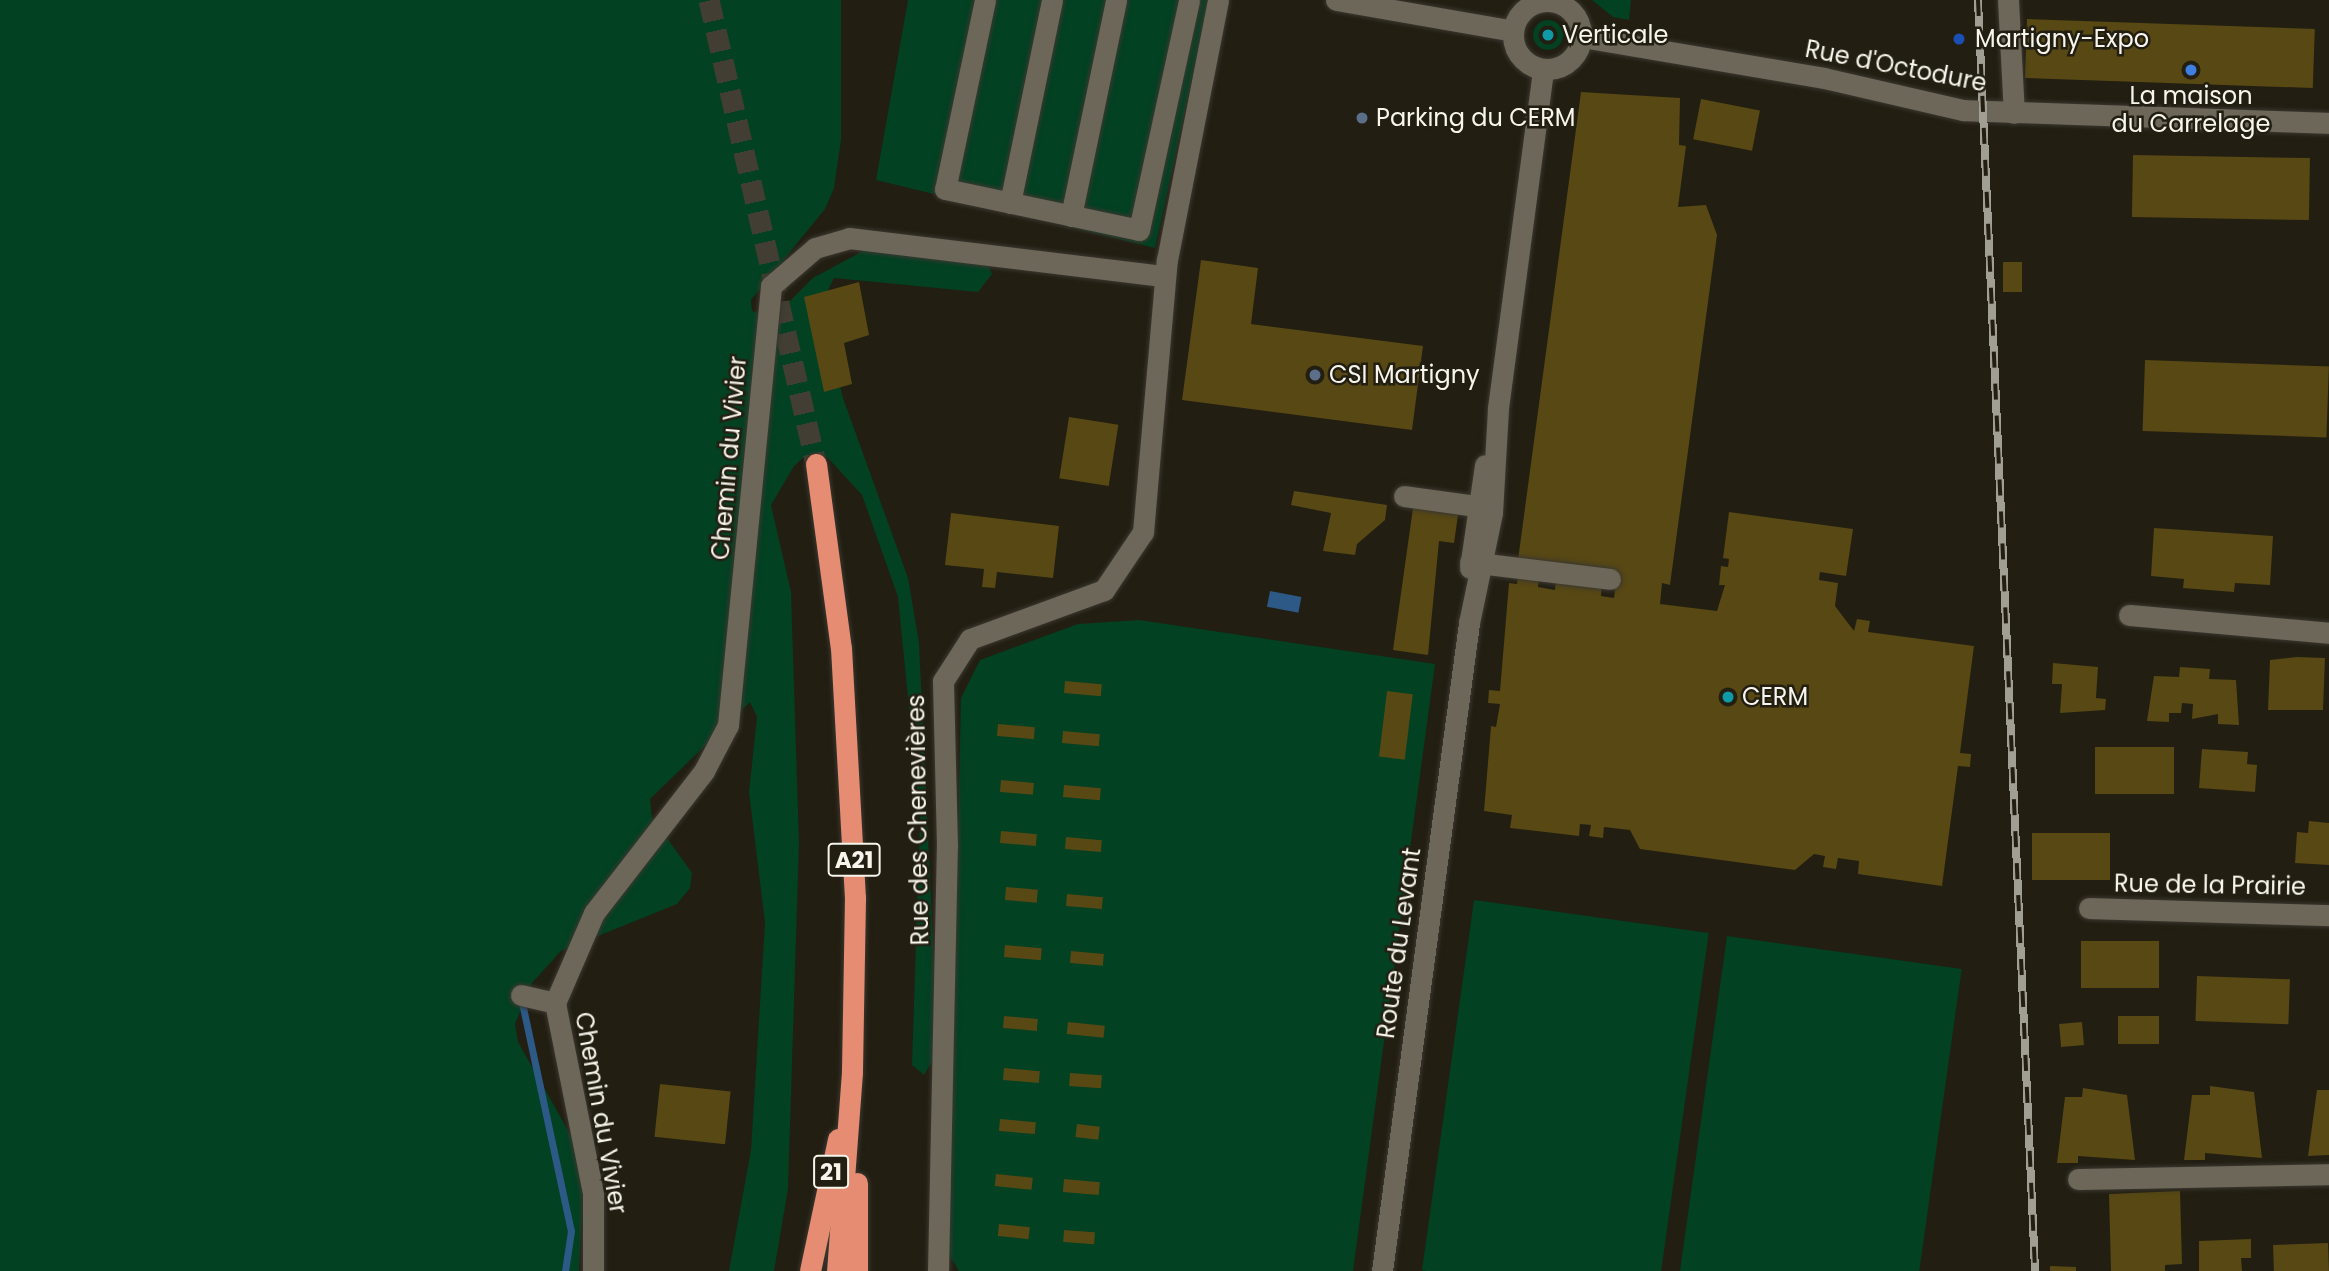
<!DOCTYPE html>
<html>
<head>
<meta charset="utf-8">
<style>
  body { margin:0 }
  #map { position:relative; width:2329px; height:1271px; overflow:hidden; background:#221e12; font-family:Poppins,sans-serif }
  div>[style] { position:absolute }
  .green>* { inset:0; background:#024122; transform-origin:0 0 }
  .round { border-radius:50% }
  .water>* { inset:0; background:#2c5986; transform-origin:0 0 }
  .stream>* { height:7px; margin:-3.5px; padding:0 3.5px; transform-origin:3.5px; border-radius:3.5px; background:#2c5986 }
  .building>* { inset:0; background:#574814; transform-origin:0 0 }
  .highway-tunnel>* { height:21px; margin-top:-10.5px; transform-origin:0; background:repeating-linear-gradient(90deg,#423e33 0 21px,transparent 0 31px) }
  .roads { filter:drop-shadow(0 0 2px #3b3730) drop-shadow(0 0 2px #3b3730) }
  .minor>* { height:21px; margin:-10.5px; padding:0 10.5px; transform-origin:10.5px; border-radius:10.5px; background:#6c6758 }
  .minor>.ring { margin:-10.5px; padding:0; box-sizing:content-box; background:none; border:21px solid #6c6758; border-radius:50% }
  .highway>* { height:21px; margin:-10.5px; padding:0 10.5px; transform-origin:10.5px; border-radius:10.5px; background:#e58c72 }
  .rail>* { height:8px; margin-top:-4px; transform-origin:0; background:repeating-linear-gradient(90deg,#221e12 0 16px,#a19e94 0 32px); box-sizing:border-box; border-block:2px solid #a19e94 }
  .dots>* { width:19px; height:19px; translate:-50% -50%; box-sizing:border-box; border:4px solid #221e12; border-radius:50% }
  span { translate:-50% -50%; white-space:nowrap; text-align:center; line-height:1.15; -webkit-text-stroke:5px #221e12; paint-order:stroke }
  .shield-label span { padding:2px 5px; background:#221e12; border:2px solid; border-radius:5px; -webkit-text-stroke-width:0 }
  .shield-label { font-size:23px; color:#f7f5ec; font-weight:700 }
  .poi-label { font-size:24px; color:#f7f5ec }
  .left { translate:0 -50%; text-align:left }
  .street-label { font-size:24px; color:#f7f5ec }
</style>
</head>
<body>
<div id="map">
  <div class="green">
    <div style="clip-path:polygon(0 0,841px 0,841px 140px,834px 188px,825px 209px,751px 300px,752px 311px,773px 318px,813px 278px,874px 245px,988px 264px,992px 274px,978px 292px,834px 278px,820px 307px,843px 398px,908px 578px,919px 643px,936px 1008px,934px 1058px,924px 1075px,912px 1065px,920px 820px,898px 597px,862px 495px,827px 457px,803px 458px,794px 466px,771px 505px,791px 592px,799px 843px,788px 1189px,774px 1271px,729px 1271px,751px 1150px,765px 923px,749px 792px,757px 717px,750px 702px,650px 799px,652px 817px,692px 873px,690px 888px,677px 904px,561px 951px,532px 983px,515px 1024px,518px 1042px,574px 1141px,583px 1188px,579px 1271px,0 1271px)"></div>
    <div style="clip-path:polygon(908px 0,1209px 0,1155px 248px,876px 180px)"></div>
    <div style="clip-path:polygon(1592px 0,1631px 0,1629px 20px,1613px 17px)"></div>
    <div class="round" style="left:1533px;top:20px;width:30px;height:30px"></div>
    <div style="clip-path:polygon(1139px 620px,1435px 664px,1353px 1271px,959px 1271px,949px 1255px,961px 698px,980px 660px,1078px 624px)"></div>
    <div style="left:1474px;top:900px;width:237px;height:374px;rotate:8deg"></div>
    <div style="left:1727px;top:936px;width:237px;height:338px;rotate:8deg"></div>
  </div>
  <div class="water">
    <div style="left:1270px;top:591px;width:32px;height:16px;rotate:11deg"></div>
  </div>
  <div class="stream">
    <div style="left:521px;top:998px;width:238px;rotate:77.9deg"></div>
    <div style="left:571px;top:1231px;width:40px;rotate:98.5deg"></div>
  </div>
  <div class="building">
    <div style="left:2027px;top:19px;width:288px;height:59px;rotate:2deg"></div>
    <div style="clip-path:polygon(1581px 92px,1680px 98px,1679px 145px,1686px 146px,1678px 207px,1706px 205px,1717px 235px,1670px 585px,1662px 583px,1660px 604px,1717px 611px,1725px 585px,1719px 585px,1721px 566px,1728px 567px,1729px 559px,1723px 558px,1729px 512px,1853px 529px,1846px 576px,1820px 572px,1819px 580px,1838px 583px,1835px 606px,1854px 631px,1857px 619px,1870px 621px,1868px 632px,1974px 646px,1960px 753px,1971px 754px,1970px 767px,1958px 766px,1942px 886px,1858px 874px,1859px 861px,1838px 858px,1836px 869px,1823px 867px,1825px 856px,1814px 854px,1795px 870px,1640px 849px,1630px 830px,1604px 827px,1603px 838px,1589px 836px,1591px 825px,1580px 824px,1579px 836px,1510px 828px,1512px 815px,1484px 811px,1491px 726px,1496px 727px,1500px 704px,1488px 703px,1489px 690px,1500px 691px,1509px 583px,1517px 584px,1518px 574px,1539px 577px,1538px 587px,1555px 590px,1556px 578px,1602px 584px,1601px 596px,1614px 598px,1617px 573px,1518px 560px)"></div>
    <div style="left:1701px;top:99px;width:60px;height:41px;rotate:11deg"></div>
    <div style="left:2133px;top:155px;width:177px;height:62px;rotate:1deg"></div>
    <div style="clip-path:polygon(1201px 260px,1258px 268px,1251px 324px,1423px 346px,1412px 430px,1182px 400px)"></div>
    <div style="left:2003px;top:262px;width:19px;height:30px"></div>
    <div style="clip-path:polygon(859px 282px,869px 335px,844px 343px,852px 384px,824px 392px,804px 297px)"></div>
    <div style="left:2145px;top:360px;width:184px;height:71px;rotate:2deg"></div>
    <div style="left:1069px;top:417px;width:50px;height:62px;rotate:9deg"></div>
    <div style="clip-path:polygon(1294px 491px,1387px 505px,1385px 520px,1357px 544px,1355px 555px,1323px 551px,1331px 513px,1291px 505px)"></div>
    <div style="clip-path:polygon(1413px 508px,1458px 515px,1454px 543px,1439px 541px,1428px 655px,1393px 650px)"></div>
    <div style="clip-path:polygon(951px 513px,1059px 526px,1053px 578px,997px 572px,995px 588px,982px 587px,984px 569px,945px 565px)"></div>
    <div style="clip-path:polygon(2154px 528px,2273px 536px,2270px 585px,2235px 583px,2234px 592px,2183px 588px,2184px 579px,2151px 576px)"></div>
    <div style="clip-path:polygon(2297px 657px,2325px 658px,2323px 710px,2268px 710px,2270px 660px)"></div>
    <div style="clip-path:polygon(2053px 663px,2098px 667px,2096px 698px,2106px 699px,2105px 710px,2060px 713px,2062px 684px,2052px 684px)"></div>
    <div style="clip-path:polygon(2180px 667px,2210px 669px,2209px 679px,2236px 680px,2239px 725px,2218px 724px,2218px 714px,2192px 719px,2193px 704px,2182px 703px,2181px 713px,2169px 713px,2169px 722px,2147px 721px,2154px 676px,2179px 677px)"></div>
    <div style="left:1065px;top:681px;width:37px;height:12px;rotate:5deg"></div>
    <div style="left:1387px;top:691px;width:26px;height:66px;rotate:7deg"></div>
    <div style="left:998px;top:724px;width:37px;height:12px;rotate:5deg"></div>
    <div style="left:1063px;top:731px;width:37px;height:12px;rotate:5deg"></div>
    <div style="left:2095px;top:747px;width:79px;height:47px"></div>
    <div style="clip-path:polygon(2202px 749px,2248px 752px,2247px 764px,2257px 765px,2255px 792px,2199px 788px)"></div>
    <div style="left:1001px;top:780px;width:33px;height:12px;rotate:5deg"></div>
    <div style="left:1064px;top:785px;width:37px;height:12px;rotate:5deg"></div>
    <div style="clip-path:polygon(2309px 821px,2329px 823px,2329px 865px,2295px 863px,2297px 832px,2308px 833px)"></div>
    <div style="left:1001px;top:831px;width:36px;height:12px;rotate:5deg"></div>
    <div style="left:2032px;top:833px;width:78px;height:47px"></div>
    <div style="left:1066px;top:837px;width:36px;height:12px;rotate:5deg"></div>
    <div style="left:1006px;top:887px;width:32px;height:13px;rotate:5deg"></div>
    <div style="left:1067px;top:894px;width:36px;height:12px;rotate:5deg"></div>
    <div style="left:2081px;top:941px;width:78px;height:47px"></div>
    <div style="left:1005px;top:945px;width:37px;height:12px;rotate:5deg"></div>
    <div style="left:1071px;top:951px;width:33px;height:12px;rotate:5deg"></div>
    <div style="left:2197px;top:976px;width:93px;height:45px;rotate:2deg"></div>
    <div style="left:1004px;top:1016px;width:34px;height:12px;rotate:5deg"></div>
    <div style="left:2159px;top:1016px;width:28px;height:41px;rotate:90deg"></div>
    <div style="left:1068px;top:1022px;width:37px;height:12px;rotate:6deg"></div>
    <div style="left:2082px;top:1022px;width:23px;height:23px;rotate:85deg"></div>
    <div style="left:1004px;top:1068px;width:36px;height:12px;rotate:5deg"></div>
    <div style="left:1070px;top:1073px;width:32px;height:13px;rotate:4deg"></div>
    <div style="left:660px;top:1084px;width:71px;height:53px;rotate:6deg"></div>
    <div style="clip-path:polygon(2210px 1086px,2254px 1092px,2262px 1158px,2205px 1153px,2205px 1160px,2184px 1160px,2192px 1095px,2210px 1095px)"></div>
    <div style="clip-path:polygon(2083px 1088px,2127px 1095px,2135px 1160px,2078px 1156px,2078px 1163px,2057px 1163px,2065px 1097px,2082px 1097px)"></div>
    <div style="clip-path:polygon(2317px 1090px,2329px 1090px,2329px 1155px,2308px 1156px)"></div>
    <div style="left:1000px;top:1119px;width:36px;height:12px;rotate:5deg"></div>
    <div style="left:1077px;top:1124px;width:23px;height:13px;rotate:7deg"></div>
    <div style="left:996px;top:1174px;width:37px;height:12px;rotate:6deg"></div>
    <div style="left:1064px;top:1179px;width:36px;height:13px;rotate:5deg"></div>
    <div style="clip-path:polygon(2180px 1191px,2182px 1264px,2165px 1265px,2165px 1271px,2111px 1271px,2109px 1194px)"></div>
    <div style="left:999px;top:1224px;width:31px;height:12px;rotate:6deg"></div>
    <div style="left:1064px;top:1230px;width:31px;height:12px;rotate:4deg"></div>
    <div style="clip-path:polygon(2251px 1239px,2251px 1258px,2241px 1258px,2242px 1271px,2199px 1271px,2199px 1241px)"></div>
    <div style="left:2328px;top:1243px;width:28px;height:55px;rotate:88deg"></div>
    <div style="clip-path:polygon(2050px 1266px,2076px 1267px,2076px 1271px,2050px 1271px)"></div>
  </div>
  <div class="highway-tunnel">
    <div style="left:709px;top:0;width:476px;rotate:77deg"></div>
  </div>
  <div class="roads">
    <div class="minor">
      <div style="left:985px;top:0;width:193px;rotate:101.9deg"></div>
      <div style="left:945px;top:189px;width:198px;rotate:11.9deg"></div>
      <div style="left:1139px;top:230px;width:235px;rotate:-77.7deg"></div>
      <div style="left:1336px;top:0;width:180px;rotate:9.9deg"></div>
      <div style="left:2008px;top:0;width:113px;rotate:87deg"></div>
      <div class="ring" style="left:1513px;top:1px;width:47px;height:47px"></div>
      <div style="left:1582px;top:37px;width:245px;rotate:9.6deg"></div>
      <div style="left:1824px;top:78px;width:143px;rotate:13deg"></div>
      <div style="left:1963px;top:110px;width:366px;rotate:2deg"></div>
      <div style="left:1010px;top:203px;width:207px;rotate:-78.3deg"></div>
      <div style="left:1071px;top:216px;width:221px;rotate:-78.2deg"></div>
      <div style="left:1404px;top:496px;width:73px;rotate:7.9deg"></div>
      <div style="left:1470px;top:562px;width:141px;rotate:6.9deg"></div>
      <div style="left:1470px;top:568px;width:104px;rotate:-81.7deg"></div>
      <div style="left:2129px;top:615px;width:201px;rotate:5.1deg"></div>
      <div style="left:2089px;top:908px;width:240px;rotate:1.7deg"></div>
      <div style="left:521px;top:995px;width:35px;rotate:13deg"></div>
      <div style="left:2078px;top:1179px;width:251px;rotate:-1.1deg"></div>
      <div style="left:593px;top:1271px;width:78px;rotate:-90deg"></div>
      <div style="left:593px;top:1193px;width:194px;rotate:-101.3deg"></div>
      <div style="left:555px;top:1003px;width:98px;rotate:-66.6deg"></div>
      <div style="left:594px;top:913px;width:180px;rotate:-52.2deg"></div>
      <div style="left:704px;top:771px;width:52px;rotate:-62.4deg"></div>
      <div style="left:728px;top:725px;width:441px;rotate:-84.4deg"></div>
      <div style="left:771px;top:286px;width:58px;rotate:-40.8deg"></div>
      <div style="left:815px;top:248px;width:35px;rotate:-16deg"></div>
      <div style="left:849px;top:238px;width:318px;rotate:6.9deg"></div>
      <div style="left:938px;top:1271px;width:425px;rotate:-88.8deg"></div>
      <div style="left:947px;top:846px;width:165px;rotate:-91.4deg"></div>
      <div style="left:943px;top:681px;width:50px;rotate:-57.3deg"></div>
      <div style="left:970px;top:639px;width:143px;rotate:-20.1deg"></div>
      <div style="left:1104px;top:590px;width:70px;rotate:-56.1deg"></div>
      <div style="left:1143px;top:532px;width:273px;rotate:-85deg"></div>
      <div style="left:1167px;top:260px;width:265px;rotate:-78.9deg"></div>
      <div style="left:1382px;top:1271px;width:654px;rotate:-82.35deg"></div>
      <div style="left:1469px;top:623px;width:112px;rotate:-78.2deg"></div>
      <div style="left:1492px;top:513px;width:105px;rotate:-86.7deg"></div>
      <div style="left:1498px;top:408px;width:341px;rotate:-82.4deg"></div>
    </div>
    <div class="highway">
      <div style="left:816px;top:464px;width:186px;rotate:82.3deg"></div>
      <div style="left:841px;top:648px;width:250px;rotate:86.8deg"></div>
      <div style="left:855px;top:898px;width:174px;rotate:91deg"></div>
      <div style="left:852px;top:1072px;width:200px;rotate:94.3deg"></div>
      <div style="left:810px;top:1271px;width:135px;rotate:-78deg"></div>
      <div style="left:857px;top:1271px;width:88px;rotate:-90deg"></div>
    </div>
  </div>
  <div class="rail">
    <div style="left:1978px;top:0;width:1272px;rotate:87.43deg"></div>
  </div>
  <div class="dots">
    <div style="left:1548px;top:35px;background:#0f9aa8"></div>
    <div style="left:1959px;top:39px;background:#1a4fb4"></div>
    <div style="left:2191px;top:70px;background:#3f7fe0"></div>
    <div style="left:1362px;top:118px;background:#5c6f8a"></div>
    <div style="left:1315px;top:375px;background:#5c6f8a"></div>
    <div style="left:1728px;top:697px;background:#0f9aa8"></div>
  </div>
  <div class="shield-label">
    <span style="left:854px;top:860px">A21</span>
    <span style="left:831px;top:1172px">21</span>
  </div>
  <div class="poi-label">
    <span class="left" style="left:1562px;top:35px">Verticale</span>
    <span class="left" style="left:1975px;top:39px">Martigny-Expo</span>
    <span style="left:2191px;top:110px">La maison<br>du Carrelage</span>
    <span class="left" style="left:1376px;top:118px">Parking du CERM</span>
    <span class="left" style="left:1329px;top:375px">CSI Martigny</span>
    <span class="left" style="left:1742px;top:697px">CERM</span>
  </div>
  <div class="street-label">
    <span style="left:1896px;top:66px;rotate:11deg">Rue d'Octodure</span>
    <span style="left:729px;top:458px;rotate:-85deg">Chemin du Vivier</span>
    <span style="left:918px;top:820px;rotate:-91deg">Rue des Chenevières</span>
    <span style="left:2210px;top:885px;rotate:1deg">Rue de la Prairie</span>
    <span style="left:1399px;top:943px;rotate:-82deg">Route du Levant</span>
    <span style="left:601px;top:1113px;rotate:80deg">Chemin du Vivier</span>
  </div>
</div>
</body>
</html>
